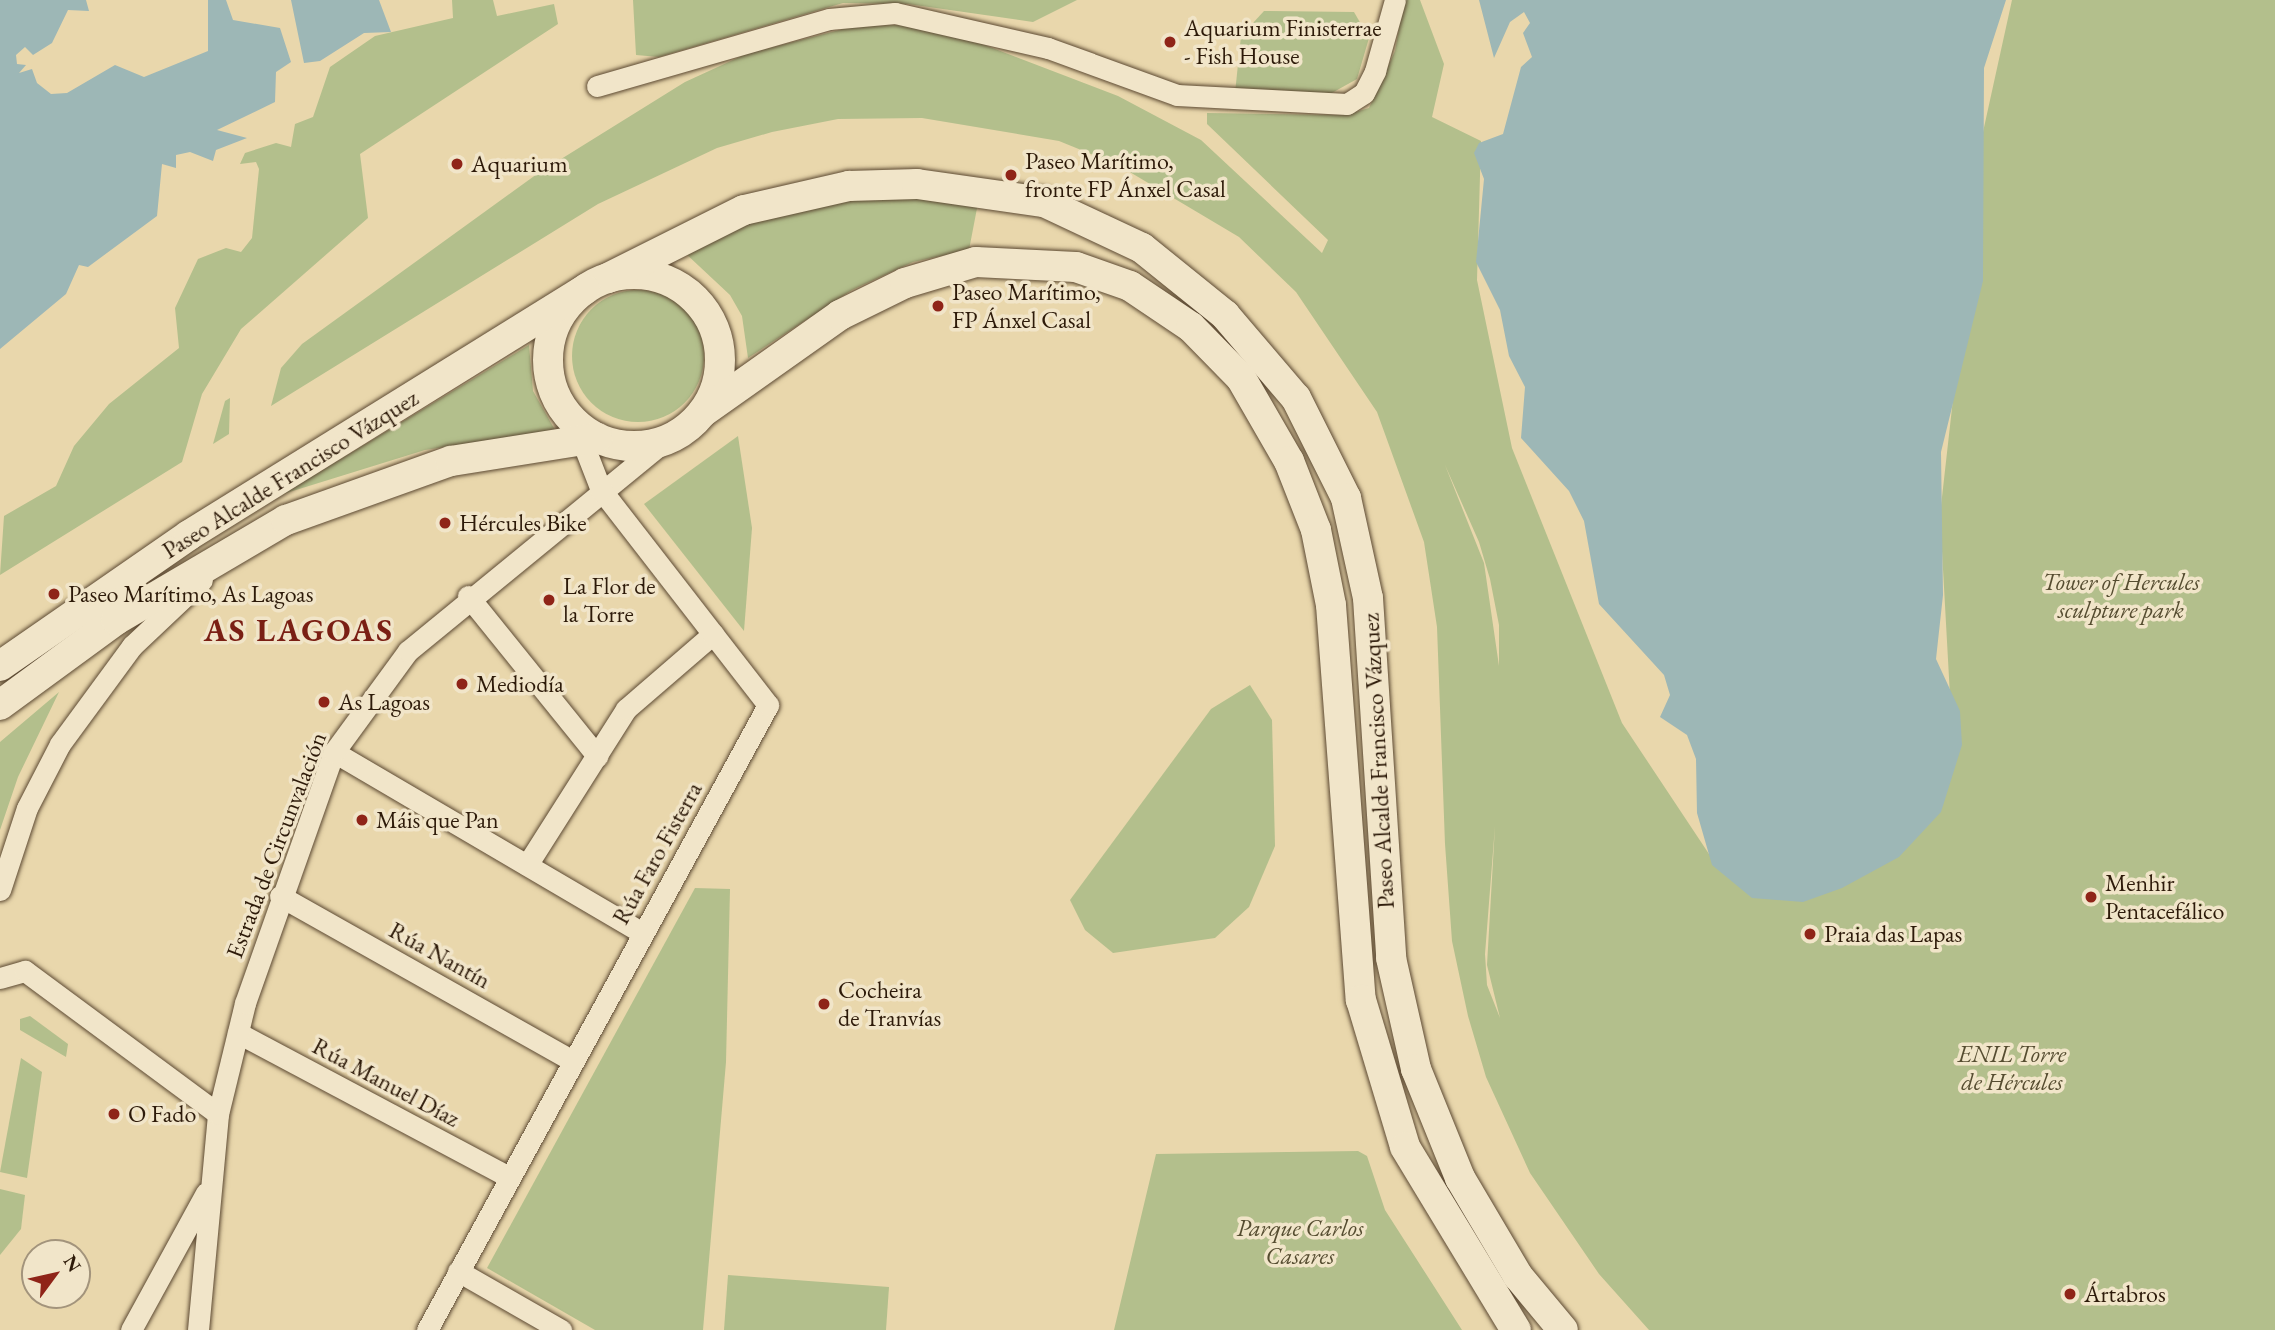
<!DOCTYPE html>
<html>
<head>
<meta charset="utf-8">
<style>
  body { margin:0 }
  #map { position:relative; width:2275px; height:1330px; overflow:hidden; background:#e9d7ac; font-family:"EB Garamond",serif }
  div>[style] { position:absolute }
  .green>* { inset:0; background:#b3bf8c }
  .round { border-radius:50% }
  .water>* { inset:0; background:#9db7b6 }
  .roads { filter:drop-shadow(0 0 2px #5c4932) drop-shadow(0 0 2px #5c4932) }
  .street>* { height:21px; margin:-10.5px; padding:0 10.5px; transform-origin:10.5px; border-radius:10.5px; background:#f1e5c9 }
  .secondary>* { height:30px; margin:-15px; padding:0 15px; transform-origin:15px; border-radius:15px; background:#f1e5c9 }
  .secondary>.ring { margin:-15px; padding:0; box-sizing:content-box; background:none; border:30px solid #f1e5c9; border-radius:50% }
  .dots>* { width:19px; height:19px; translate:-50% -50%; box-sizing:border-box; border:4px solid #f1e5c9; border-radius:50% }
  span { translate:-50% -50%; white-space:nowrap; text-align:center; line-height:1.15; -webkit-text-stroke:7px #f1e5c9; paint-order:stroke }
  .poi-label { font-size:24px; color:#2d1a09 }
  .left { translate:0 -50%; text-align:left }
  .street-label { font-size:24px; color:#2d1a09 }
  .park-label { font-size:24px; color:#554c30; font-style:italic }
  .district-label { font-size:32px; color:#7a1f14; font-weight:700; letter-spacing:2px }
  .north { position:absolute; left:21px; top:1239px; width:70px; height:70px; box-sizing:border-box; background:#f1e5c9; border:2px solid #a3947c; border-radius:50%; rotate:57deg; font-size:19px; font-weight:700; line-height:28px; text-align:center; color:#2d1a09 }
  .north::after { content:''; display:block; margin:auto; width:24px; height:32px; background:#8f2418; clip-path:polygon(50% 0,100% 100%,50% 72%,0 100%) }
</style>
</head>
<body>
<div id="map">
  <div class="green">
    <div style="clip-path:polygon(452px 0,493px 0,497px 16px,554px 4px,558px 24px,360px 154px,368px 218px,241px 329px,202px 394px,182px 462px,0 575px,4px 516px,56px 486px,74px 446px,109px 404px,179px 348px,175px 308px,198px 259px,226px 248px,241px 252px,252px 238px,259px 169px,256px 162px,240px 164px,245px 153px,276px 143px,291px 147px,295px 124px,313px 117px,330px 67px,375px 36px,453px 18px)"></div>
    <div style="clip-path:polygon(633px 0,1077px 0,1033px 22px,908px 4px,843px 3px,659px 57px,636px 55px)"></div>
    <div style="clip-path:polygon(evenodd,1404px 0,1420px 0,1444px 64px,1432px 117px,1481px 141px,1477px 280px,1512px 448px,1622px 723px,1709px 854px,1952px 732px,1940px 515px,1983px 132px,2012px 0,2275px 0,2275px 1330px,1649px 1330px,1599px 1274px,1530px 1173px,1486px 1077px,1468px 1016px,1452px 941px,1445px 844px,1437px 627px,1424px 542px,1377px 412px,1296px 292px,1239px 237px,1118px 165px,1059px 141px,922px 118px,838px 119px,772px 132px,717px 148px,598px 204px,271px 406px,281px 368px,302px 344px,537px 174px,685px 82px,746px 54px,855px 26px,897px 25px,961px 36px,1118px 96px,1201px 140px,1322px 253px,1328px 240px,1207px 124px,1207px 113px,1345px 115px,1369px 108px,1395px 51px,1404px 0,1445px 465px,1479px 542px,1490px 579px,1499px 625px,1499px 666px,1484px 563px,1445px 465px,1404px 0,1495px 826px,1487px 965px,1500px 1018px,1487px 985px,1485px 954px,1495px 826px)"></div>
    <div style="clip-path:polygon(1264px 11px,1354px 12px,1369px 38px,1357px 79px,1330px 94px,1235px 93px,1241px 36px)"></div>
    <div style="clip-path:polygon(904px 197px,978px 203px,969px 250px,913px 262px,852px 290px,748px 358px,742px 316px,730px 295px,684px 252px,723px 231px,823px 201px)"></div>
    <div class="round" style="left:572px;top:290px;width:132px;height:132px"></div>
    <div style="clip-path:polygon(529px 345px,533px 391px,555px 430px,425px 450px,283px 494px)"></div>
    <div style="clip-path:polygon(230px 398px,229px 434px,213px 444px,225px 401px)"></div>
    <div style="clip-path:polygon(738px 436px,752px 528px,744px 631px,644px 504px)"></div>
    <div style="clip-path:polygon(1250px 685px,1272px 720px,1275px 846px,1249px 907px,1215px 938px,1113px 953px,1085px 930px,1070px 900px,1211px 709px)"></div>
    <div style="clip-path:polygon(59px 692px,18px 777px,0 830px,0 742px)"></div>
    <div style="clip-path:polygon(695px 888px,730px 889px,726px 1062px,703px 1330px,595px 1330px,487px 1268px)"></div>
    <div style="clip-path:polygon(30px 1016px,68px 1044px,66px 1057px,20px 1030px,20px 1019px)"></div>
    <div style="clip-path:polygon(21px 1058px,42px 1072px,27px 1178px,0 1172px)"></div>
    <div style="clip-path:polygon(1358px 1151px,1367px 1156px,1385px 1210px,1462px 1330px,1114px 1330px,1156px 1154px)"></div>
    <div style="clip-path:polygon(0 1189px,25px 1195px,21px 1229px,0 1255px)"></div>
    <div style="clip-path:polygon(728px 1275px,889px 1287px,886px 1330px,724px 1330px)"></div>
  </div>
  <div class="water">
    <div style="clip-path:polygon(0 0,86px 0,89px 11px,68px 10px,52px 43px,33px 55px,25px 47px,16px 55px,17px 64px,26px 65px,19px 73px,32px 69px,37px 83px,51px 94px,67px 93px,115px 65px,144px 77px,208px 51px,208px 0,226px 0,233px 20px,280px 28px,291px 62px,276px 72px,275px 102px,217px 130px,247px 138px,216px 150px,213px 161px,190px 152px,176px 155px,176px 168px,162px 164px,157px 216px,88px 267px,79px 265px,66px 294px,0 349px)"></div>
    <div style="clip-path:polygon(291px 0,379px 0,391px 32px,364px 33px,320px 61px,304px 63px)"></div>
    <div style="clip-path:polygon(1479px 0,2006px 0,1984px 68px,1983px 281px,1941px 452px,1943px 595px,1936px 659px,1960px 711px,1962px 745px,1941px 812px,1899px 857px,1842px 888px,1803px 902px,1752px 898px,1712px 865px,1697px 813px,1696px 759px,1687px 735px,1660px 717px,1670px 695px,1664px 675px,1599px 604px,1584px 521px,1569px 491px,1521px 438px,1525px 387px,1509px 356px,1500px 310px,1476px 262px,1484px 179px,1474px 153px,1479px 143px,1503px 134px,1521px 67px,1532px 57px,1523px 33px,1530px 23px,1524px 12px,1510px 22px,1494px 58px)"></div>
  </div>
  <div class="roads">
    <div class="street">
      <div style="left:597px;top:86px;width:241px;rotate:-16.1deg"></div>
      <div style="left:829px;top:19px;width:66px;rotate:-5.2deg"></div>
      <div style="left:895px;top:13px;width:157px;rotate:12.9deg"></div>
      <div style="left:1048px;top:48px;width:137px;rotate:20deg"></div>
      <div style="left:1177px;top:95px;width:170px;rotate:3deg"></div>
      <div style="left:1347px;top:104px;width:20px;rotate:-33deg"></div>
      <div style="left:1364px;top:93px;width:25px;rotate:-63deg"></div>
      <div style="left:1375px;top:71px;width:74px;rotate:-74.3deg"></div>
      <div style="left:468px;top:596px;width:206px;rotate:51.1deg"></div>
      <div style="left:334px;top:752px;width:358px;rotate:30.4deg"></div>
      <div style="left:527px;top:865px;width:185px;rotate:-57.6deg"></div>
      <div style="left:626px;top:709px;width:115px;rotate:-40.8deg"></div>
      <div style="left:0;top:890px;width:86px;rotate:-71.8deg"></div>
      <div style="left:27px;top:808px;width:72px;rotate:-62.7deg"></div>
      <div style="left:60px;top:744px;width:122px;rotate:-53.7deg"></div>
      <div style="left:132px;top:646px;width:96px;rotate:-43.3deg"></div>
      <div style="left:280px;top:896px;width:336px;rotate:29.4deg"></div>
      <div style="left:0;top:978px;width:26px;rotate:-16deg"></div>
      <div style="left:25px;top:971px;width:240px;rotate:36.5deg"></div>
      <div style="left:238px;top:1033px;width:307px;rotate:28deg"></div>
      <div style="left:458px;top:1271px;width:119px;rotate:29.8deg"></div>
      <div style="left:131px;top:1330px;width:156px;rotate:-61.3deg"></div>
      <div style="left:198px;top:1330px;width:217px;rotate:-84.7deg"></div>
      <div style="left:218px;top:1114px;width:114px;rotate:-76.3deg"></div>
      <div style="left:245px;top:1003px;width:266px;rotate:-70.5deg"></div>
      <div style="left:334px;top:752px;width:125px;rotate:-53.8deg"></div>
      <div style="left:408px;top:651px;width:333px;rotate:-39.3deg"></div>
      <div style="left:427px;top:1330px;width:712px;rotate:-61.38deg"></div>
      <div style="left:768px;top:705px;width:272px;rotate:-127.8deg"></div>
      <div style="left:601px;top:490px;width:72px;rotate:-111.2deg"></div>
    </div>
    <div class="secondary">
      <div class="ring" style="left:548px;top:274px;width:142px;height:142px"></div>
      <div style="left:608px;top:278px;width:152px;rotate:-26.6deg"></div>
      <div style="left:744px;top:210px;width:108px;rotate:-12.9deg"></div>
      <div style="left:849px;top:186px;width:68px;rotate:-1.7deg"></div>
      <div style="left:917px;top:184px;width:128px;rotate:8.1deg"></div>
      <div style="left:1044px;top:202px;width:108px;rotate:25.1deg"></div>
      <div style="left:1142px;top:248px;width:107px;rotate:38.9deg"></div>
      <div style="left:1225px;top:315px;width:109px;rotate:49.5deg"></div>
      <div style="left:1296px;top:398px;width:112px;rotate:63.4deg"></div>
      <div style="left:1346px;top:498px;width:102px;rotate:77.6deg"></div>
      <div style="left:1368px;top:598px;width:361px;rotate:86.3deg"></div>
      <div style="left:1391px;top:958px;width:114px;rotate:77.3deg"></div>
      <div style="left:1416px;top:1069px;width:118px;rotate:68deg"></div>
      <div style="left:1460px;top:1178px;width:114px;rotate:59.4deg"></div>
      <div style="left:1518px;top:1276px;width:70px;rotate:50.2deg"></div>
      <div style="left:703px;top:412px;width:168px;rotate:-35.3deg"></div>
      <div style="left:840px;top:315px;width:72px;rotate:-26.2deg"></div>
      <div style="left:905px;top:283px;width:74px;rotate:-16.5deg"></div>
      <div style="left:976px;top:262px;width:100px;rotate:2.9deg"></div>
      <div style="left:1076px;top:267px;width:57px;rotate:19.4deg"></div>
      <div style="left:1130px;top:286px;width:73px;rotate:33.9deg"></div>
      <div style="left:1191px;top:327px;width:71px;rotate:45.6deg"></div>
      <div style="left:1241px;top:378px;width:96px;rotate:60deg"></div>
      <div style="left:1289px;top:461px;width:74px;rotate:68.6deg"></div>
      <div style="left:1316px;top:530px;width:76px;rotate:78.7deg"></div>
      <div style="left:1331px;top:605px;width:396px;rotate:85.7deg"></div>
      <div style="left:1361px;top:1000px;width:153px;rotate:73.3deg"></div>
      <div style="left:1405px;top:1147px;width:214px;rotate:58.8deg"></div>
      <div style="left:0;top:666px;width:230px;rotate:-34.7deg"></div>
      <div style="left:189px;top:535px;width:466px;rotate:-31.8deg"></div>
      <div style="left:0;top:705px;width:144px;rotate:-36.2deg"></div>
      <div style="left:116px;top:620px;width:197px;rotate:-30.5deg"></div>
      <div style="left:286px;top:520px;width:175px;rotate:-19.7deg"></div>
      <div style="left:451px;top:461px;width:148px;rotate:-9deg"></div>
    </div>
  </div>
  <div class="dots">
    <div style="left:1170px;top:42px;background:#8f2418"></div>
    <div style="left:457px;top:164px;background:#8f2418"></div>
    <div style="left:1011px;top:175px;background:#8f2418"></div>
    <div style="left:938px;top:306px;background:#8f2418"></div>
    <div style="left:445px;top:523px;background:#8f2418"></div>
    <div style="left:54px;top:594px;background:#8f2418"></div>
    <div style="left:549px;top:600px;background:#8f2418"></div>
    <div style="left:462px;top:684px;background:#8f2418"></div>
    <div style="left:324px;top:702px;background:#8f2418"></div>
    <div style="left:362px;top:820px;background:#8f2418"></div>
    <div style="left:2091px;top:897px;background:#8f2418"></div>
    <div style="left:1810px;top:934px;background:#8f2418"></div>
    <div style="left:824px;top:1004px;background:#8f2418"></div>
    <div style="left:114px;top:1114px;background:#8f2418"></div>
    <div style="left:2070px;top:1294px;background:#8f2418"></div>
  </div>
  <div class="poi-label">
    <span class="left" style="left:1184px;top:42px">Aquarium Finisterrae<br>- Fish House</span>
    <span class="left" style="left:1025px;top:175px">Paseo Marítimo,<br>fronte FP Ánxel Casal</span>
    <span class="left" style="left:471px;top:164px">Aquarium</span>
    <span class="left" style="left:952px;top:306px">Paseo Marítimo,<br>FP Ánxel Casal</span>
    <span class="left" style="left:459px;top:523px">Hércules Bike</span>
    <span class="left" style="left:563px;top:600px">La Flor de<br>la Torre</span>
    <span class="left" style="left:68px;top:594px">Paseo Marítimo, As Lagoas</span>
    <span class="left" style="left:476px;top:684px">Mediodía</span>
    <span class="left" style="left:338px;top:702px">As Lagoas</span>
    <span class="left" style="left:376px;top:820px">Máis que Pan</span>
    <span class="left" style="left:2105px;top:897px">Menhir<br>Pentacefálico</span>
    <span class="left" style="left:1824px;top:934px">Praia das Lapas</span>
    <span class="left" style="left:838px;top:1004px">Cocheira<br>de Tranvías</span>
    <span class="left" style="left:128px;top:1114px">O Fado</span>
    <span class="left" style="left:2084px;top:1294px">Ártabros</span>
  </div>
  <div class="street-label">
    <span style="left:290px;top:474px;rotate:-32deg">Paseo Alcalde Francisco Vázquez</span>
    <span style="left:1378px;top:761px;rotate:-93deg">Paseo Alcalde Francisco Vázquez</span>
    <span style="left:276px;top:845px;rotate:-69deg">Estrada de Circunvalación</span>
    <span style="left:657px;top:853px;rotate:-61deg">Rúa Faro Fisterra</span>
    <span style="left:440px;top:955px;rotate:29deg">Rúa Nantín</span>
    <span style="left:386px;top:1082px;rotate:28deg">Rúa Manuel Díaz</span>
  </div>
  <div class="park-label">
    <span style="left:2121px;top:596px">Tower of Hercules<br>sculpture park</span>
    <span style="left:2012px;top:1068px">ENIL Torre<br>de Hércules</span>
    <span style="left:1300px;top:1242px">Parque Carlos<br>Casares</span>
  </div>
  <div class="district-label">
    <span style="left:299px;top:630px">AS LAGOAS</span>
  </div>
  <div class="north">N</div>
</div>
</body>
</html>
